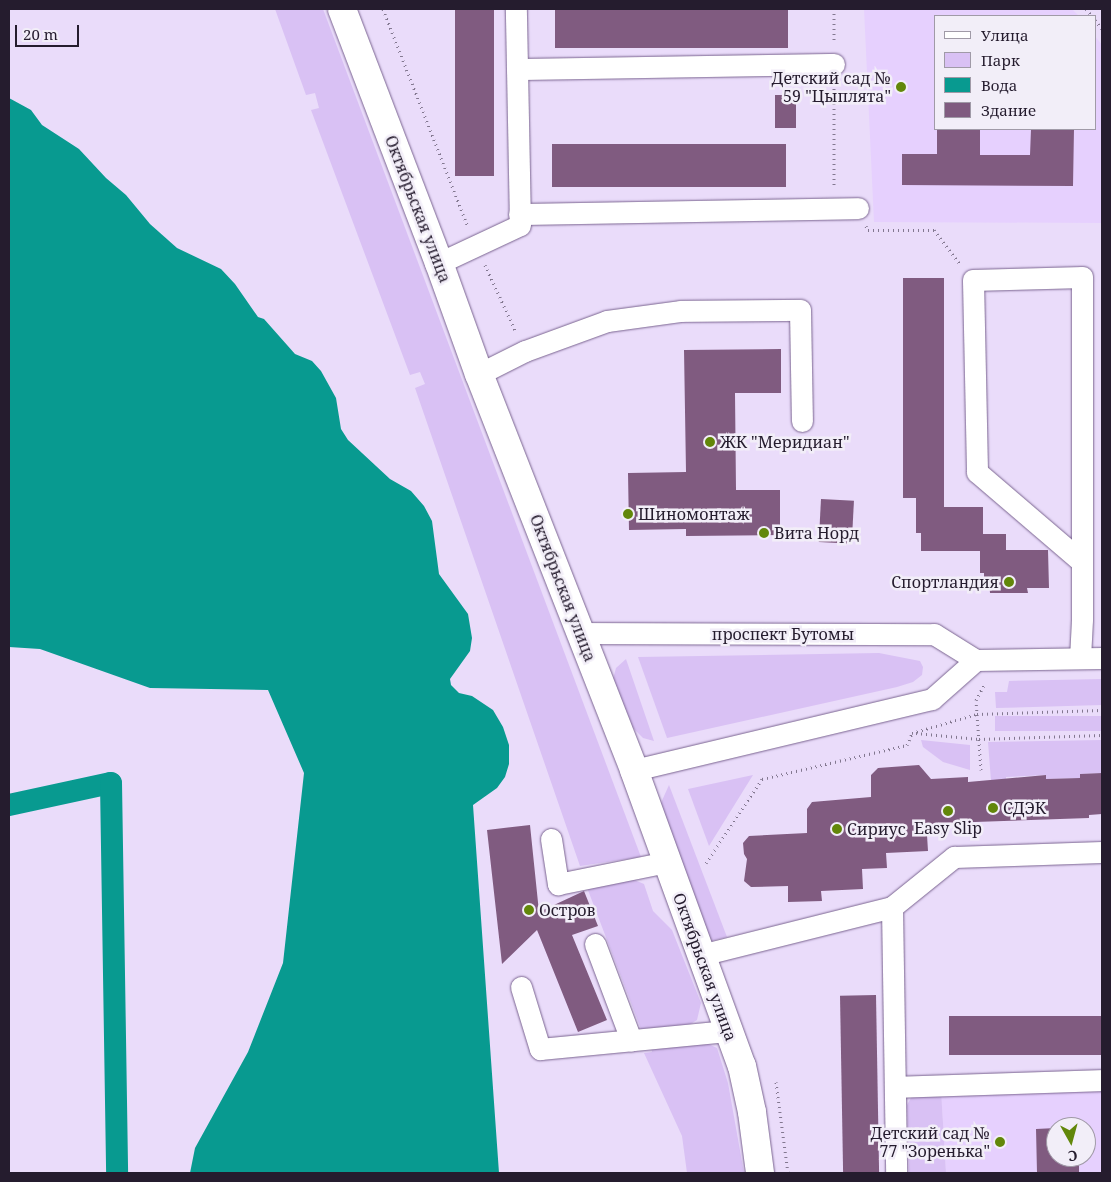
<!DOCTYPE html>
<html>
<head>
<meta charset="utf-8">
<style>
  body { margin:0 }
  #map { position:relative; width:1111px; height:1182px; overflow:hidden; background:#eadcfa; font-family:"Noto Serif",serif }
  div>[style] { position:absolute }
  .built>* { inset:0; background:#e6d0fe }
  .green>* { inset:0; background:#d9c1f4; transform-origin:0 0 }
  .water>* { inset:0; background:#089a90 }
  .canal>* { height:22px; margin:-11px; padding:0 11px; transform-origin:11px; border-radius:11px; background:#089a90 }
  .building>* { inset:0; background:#805b80; transform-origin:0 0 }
  .path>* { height:3px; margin-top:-1.5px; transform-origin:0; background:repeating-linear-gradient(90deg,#837890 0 1px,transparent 0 5px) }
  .roads { filter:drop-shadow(0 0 1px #7a6490) drop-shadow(0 0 1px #7a6490) }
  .minor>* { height:21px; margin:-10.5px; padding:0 10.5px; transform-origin:10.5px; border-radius:10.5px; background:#fff }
  .major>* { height:28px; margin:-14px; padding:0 14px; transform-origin:14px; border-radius:14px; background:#fff }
  .dots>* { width:14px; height:14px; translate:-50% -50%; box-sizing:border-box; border:2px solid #f2eef8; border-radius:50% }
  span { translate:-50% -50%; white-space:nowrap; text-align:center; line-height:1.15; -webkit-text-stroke:5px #f2eef8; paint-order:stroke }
  .poi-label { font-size:16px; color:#251c2e }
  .right { translate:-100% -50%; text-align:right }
  .left { translate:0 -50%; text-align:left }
  .street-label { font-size:16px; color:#251c2e }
  .frame { position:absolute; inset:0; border:10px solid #251c2e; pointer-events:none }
  .legend { position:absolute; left:934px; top:15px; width:162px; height:115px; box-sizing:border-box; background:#f2eef8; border:1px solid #a09aa7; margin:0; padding:6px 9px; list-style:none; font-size:15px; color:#251c2e }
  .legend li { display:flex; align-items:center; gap:10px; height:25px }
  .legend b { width:25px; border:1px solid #a09aa7 }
  .north { position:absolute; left:1046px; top:1117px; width:50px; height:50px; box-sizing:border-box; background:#f2eef8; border:1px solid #a09aa7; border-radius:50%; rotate:173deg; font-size:14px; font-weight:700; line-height:20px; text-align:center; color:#251c2e }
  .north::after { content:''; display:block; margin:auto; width:18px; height:22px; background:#62870a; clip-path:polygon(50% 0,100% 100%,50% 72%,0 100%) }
  .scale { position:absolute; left:15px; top:25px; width:64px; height:22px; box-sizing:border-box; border:2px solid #251c2e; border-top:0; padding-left:6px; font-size:15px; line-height:18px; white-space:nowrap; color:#251c2e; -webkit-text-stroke:4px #f2eef8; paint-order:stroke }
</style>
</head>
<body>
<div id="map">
  <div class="built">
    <div style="clip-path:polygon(864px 9px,1072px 9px,1079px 16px,935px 16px,935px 129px,1095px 129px,1095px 36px,1102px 45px,1102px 223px,874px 222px)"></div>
    <div style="clip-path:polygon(evenodd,1102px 1085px,1102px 1173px,946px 1173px,941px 1090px,1102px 1085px,1056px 1127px,1086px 1127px,1086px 1157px,1056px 1157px,1056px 1127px)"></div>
  </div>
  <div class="green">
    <div style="clip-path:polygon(275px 9px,323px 9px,641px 857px,580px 866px,415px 388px,425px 384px,420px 372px,410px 375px,311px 110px,319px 108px,315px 93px,306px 95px)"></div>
    <div style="clip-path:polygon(879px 653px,920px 661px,923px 667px,922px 675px,913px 682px,897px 687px,667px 738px,638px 657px)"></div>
    <div style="clip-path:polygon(626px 659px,654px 741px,643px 738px,632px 727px,613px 679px,616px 668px)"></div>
    <div style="clip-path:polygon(1102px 679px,1102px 705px,996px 708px,995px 692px,1007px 692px,1009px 681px)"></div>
    <div style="left:1102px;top:716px;width:15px;height:107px;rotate:90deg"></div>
    <div style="clip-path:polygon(921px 740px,970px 745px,970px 770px,943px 762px,923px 747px)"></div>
    <div style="clip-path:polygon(1102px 740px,1102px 773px,1080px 774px,1080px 778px,1046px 779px,1046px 775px,1006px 777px,1006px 780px,991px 781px,988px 742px)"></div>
    <div style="clip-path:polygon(753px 775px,709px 846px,688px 789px)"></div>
    <div style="clip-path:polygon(669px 785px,727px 937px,711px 941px,660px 805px)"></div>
    <div style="clip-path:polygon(627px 877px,644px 884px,653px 911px,672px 930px,701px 1003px,697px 1020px,689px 1025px,641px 1029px,586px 885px)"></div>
    <div style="clip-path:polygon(704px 1042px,717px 1048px,728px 1083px,744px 1173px,687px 1173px,682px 1136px,644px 1053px,652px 1052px,651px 1048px)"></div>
    <div style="clip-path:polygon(941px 1090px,946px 1173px,909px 1173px,907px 1105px,912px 1096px)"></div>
  </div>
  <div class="water">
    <div style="clip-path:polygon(9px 98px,31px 110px,42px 125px,79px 149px,106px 178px,126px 195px,150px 224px,177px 248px,221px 269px,235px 284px,258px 317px,264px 319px,295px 354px,312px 361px,321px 371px,336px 398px,341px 429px,348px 440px,390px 479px,411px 491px,424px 506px,432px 521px,439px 574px,468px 614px,472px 638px,470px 651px,450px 679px,451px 685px,459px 693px,472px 696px,493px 710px,503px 727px,509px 745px,509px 764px,505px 777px,497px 788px,473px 805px,499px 1173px,190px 1173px,195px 1148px,248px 1052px,283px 963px,304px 773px,268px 690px,150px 688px,40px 649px,9px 647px)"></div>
  </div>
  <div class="canal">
    <div style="left:9px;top:805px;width:104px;rotate:-12.2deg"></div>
    <div style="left:111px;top:783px;width:390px;rotate:89.1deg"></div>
  </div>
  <div class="building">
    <div style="left:455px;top:9px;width:39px;height:167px"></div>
    <div style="left:555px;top:9px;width:233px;height:39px"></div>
    <div style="left:775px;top:95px;width:21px;height:33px"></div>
    <div style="clip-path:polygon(937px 129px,980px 129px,980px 155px,1030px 155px,1031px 129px,1074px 129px,1073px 186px,902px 185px,902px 154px,937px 154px)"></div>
    <div style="left:786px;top:144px;width:43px;height:234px;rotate:90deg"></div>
    <div style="clip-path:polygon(903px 278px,944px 278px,944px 507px,983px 507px,983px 534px,1006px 534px,1006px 550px,1048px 550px,1049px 588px,1027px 588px,1028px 593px,990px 593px,989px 581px,984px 581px,984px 573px,980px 573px,980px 551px,921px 551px,921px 533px,916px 533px,916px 498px,903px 498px)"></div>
    <div style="clip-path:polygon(781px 349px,781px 393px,735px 393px,736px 490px,780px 490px,780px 535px,686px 536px,686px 529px,629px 530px,628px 473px,686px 472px,684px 350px)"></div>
    <div style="left:821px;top:499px;width:33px;height:43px;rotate:3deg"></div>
    <div style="clip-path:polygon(919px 765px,931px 779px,968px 777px,968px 782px,1046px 775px,1046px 779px,1080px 778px,1080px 774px,1102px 773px,1102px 814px,1089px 815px,1089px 818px,946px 823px,947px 834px,927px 835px,928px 851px,886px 853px,887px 868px,862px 869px,863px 889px,821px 891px,822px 901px,788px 902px,788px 886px,751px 887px,744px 881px,747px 859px,744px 854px,743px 843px,749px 836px,807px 833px,807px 809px,812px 802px,871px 797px,871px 775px,878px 768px)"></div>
    <div style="clip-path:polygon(530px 825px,539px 912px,584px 891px,598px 926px,572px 935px,607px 1020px,578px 1032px,537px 930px,502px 964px,487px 830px)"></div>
    <div style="left:876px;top:995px;width:178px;height:36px;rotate:89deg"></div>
    <div style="left:1102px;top:1016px;width:39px;height:153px;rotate:90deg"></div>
    <div style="clip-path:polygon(1056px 1128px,1056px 1157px,1079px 1157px,1079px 1173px,1037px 1173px,1036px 1129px)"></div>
  </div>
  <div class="path">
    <div style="left:383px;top:9px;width:234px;rotate:68.7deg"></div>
    <div style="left:834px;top:9px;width:34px;rotate:90deg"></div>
    <div style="left:1086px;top:9px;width:9px;rotate:49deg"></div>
    <div style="left:1095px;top:20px;width:11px;rotate:52deg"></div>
    <div style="left:834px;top:84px;width:104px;rotate:90deg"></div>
    <div style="left:866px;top:226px;width:4px;rotate:63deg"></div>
    <div style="left:868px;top:230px;width:66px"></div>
    <div style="left:934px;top:230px;width:43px;rotate:52.6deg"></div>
    <div style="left:485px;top:265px;width:74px;rotate:65.2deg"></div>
    <div style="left:916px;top:733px;width:63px;rotate:5.4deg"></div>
    <div style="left:979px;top:739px;width:123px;rotate:-1.9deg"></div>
    <div style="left:981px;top:770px;width:70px;rotate:-94.1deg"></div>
    <div style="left:976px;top:700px;width:19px;rotate:-62deg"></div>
    <div style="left:706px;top:863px;width:101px;rotate:-56.3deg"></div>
    <div style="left:762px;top:779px;width:149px;rotate:-13.2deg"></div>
    <div style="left:907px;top:745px;width:13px;rotate:-67deg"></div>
    <div style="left:912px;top:733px;width:68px;rotate:-16.3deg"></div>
    <div style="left:977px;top:714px;width:125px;rotate:-1.8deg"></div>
    <div style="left:776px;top:1082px;width:92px;rotate:82.5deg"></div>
  </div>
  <div class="roads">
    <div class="minor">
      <div style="left:517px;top:69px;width:317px;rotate:-0.9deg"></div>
      <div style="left:519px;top:214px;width:339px;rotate:-1deg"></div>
      <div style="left:439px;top:263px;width:89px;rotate:-25.1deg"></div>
      <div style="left:520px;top:225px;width:216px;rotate:-91.1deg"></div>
      <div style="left:479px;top:374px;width:51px;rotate:-26.6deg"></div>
      <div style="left:525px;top:351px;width:87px;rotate:-20.1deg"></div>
      <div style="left:607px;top:321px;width:75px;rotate:-7.7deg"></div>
      <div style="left:681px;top:311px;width:119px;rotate:-0.5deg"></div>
      <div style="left:800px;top:310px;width:111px;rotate:89deg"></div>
      <div style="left:581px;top:633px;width:353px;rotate:0.2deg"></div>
      <div style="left:934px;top:634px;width:49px;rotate:31.8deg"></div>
      <div style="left:976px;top:660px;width:126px;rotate:-0.9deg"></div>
      <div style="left:1080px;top:658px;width:39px;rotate:-87deg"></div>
      <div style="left:1082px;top:619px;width:342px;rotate:-90deg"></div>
      <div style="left:1082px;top:277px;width:109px;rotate:178.4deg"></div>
      <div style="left:973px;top:280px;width:192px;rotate:88.8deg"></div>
      <div style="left:977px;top:472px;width:137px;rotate:40.6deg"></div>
      <div style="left:634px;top:770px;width:306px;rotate:-13.4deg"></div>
      <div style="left:932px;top:699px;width:59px;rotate:-41.6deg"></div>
      <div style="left:551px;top:839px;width:46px;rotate:81.2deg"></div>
      <div style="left:558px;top:884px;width:111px;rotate:-11.4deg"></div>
      <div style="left:892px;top:907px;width:266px;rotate:89.1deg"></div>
      <div style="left:595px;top:944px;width:103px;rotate:69.4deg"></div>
      <div style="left:701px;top:955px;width:197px;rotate:-14.1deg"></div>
      <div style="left:892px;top:907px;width:80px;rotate:-38.9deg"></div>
      <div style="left:954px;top:857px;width:148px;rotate:-1.9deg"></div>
      <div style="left:521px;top:987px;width:65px;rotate:73deg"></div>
      <div style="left:540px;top:1049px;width:188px;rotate:-5.5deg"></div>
      <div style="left:895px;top:1087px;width:207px;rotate:-1.9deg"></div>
    </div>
    <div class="major">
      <div style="left:342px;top:9px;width:272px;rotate:69.1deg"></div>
      <div style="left:439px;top:263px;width:118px;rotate:70.2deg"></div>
      <div style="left:479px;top:374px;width:425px;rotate:68.6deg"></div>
      <div style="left:634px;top:770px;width:315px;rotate:70deg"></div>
      <div style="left:742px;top:1066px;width:47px;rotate:77.7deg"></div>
      <div style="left:752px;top:1112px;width:62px;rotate:82.5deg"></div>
    </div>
  </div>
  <div class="dots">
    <div style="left:901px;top:87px;background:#62870a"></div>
    <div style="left:710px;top:442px;background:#62870a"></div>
    <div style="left:628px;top:514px;background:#62870a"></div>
    <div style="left:764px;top:533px;background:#62870a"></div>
    <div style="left:1009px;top:582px;background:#62870a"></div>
    <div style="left:993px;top:808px;background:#62870a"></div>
    <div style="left:948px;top:811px;background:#62870a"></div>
    <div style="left:837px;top:829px;background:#62870a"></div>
    <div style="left:529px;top:910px;background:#62870a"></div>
    <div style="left:1000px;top:1142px;background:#62870a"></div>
  </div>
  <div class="poi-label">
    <span class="right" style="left:891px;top:87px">Детский сад №<br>59 "Цыплята"</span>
    <span class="left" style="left:720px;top:442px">ЖК "Меридиан"</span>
    <span class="left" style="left:638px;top:514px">Шиномонтаж</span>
    <span class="left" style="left:774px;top:533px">Вита Норд</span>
    <span class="right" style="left:999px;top:582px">Спортландия</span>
    <span class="left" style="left:1003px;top:808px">СДЭК</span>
    <span style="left:948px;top:828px">Easy Slip</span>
    <span class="left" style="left:847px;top:829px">Сириус</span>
    <span class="left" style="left:539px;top:910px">Остров</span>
    <span class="right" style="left:990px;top:1142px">Детский сад №<br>77 "Зоренька"</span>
  </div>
  <div class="street-label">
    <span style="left:418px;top:209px;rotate:69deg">Октябрьская улица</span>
    <span style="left:563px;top:588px;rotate:69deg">Октябрьская улица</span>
    <span style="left:783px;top:634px">проспект Бутомы</span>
    <span style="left:705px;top:967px;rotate:70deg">Октябрьская улица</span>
  </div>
  <div class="frame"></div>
  <ul class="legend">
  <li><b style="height:6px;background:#fff"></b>Улица</li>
  <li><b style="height:14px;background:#d9c1f4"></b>Парк</li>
  <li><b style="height:14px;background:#089a90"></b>Вода</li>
  <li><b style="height:14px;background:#805b80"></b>Здание</li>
  </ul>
  <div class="north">С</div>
  <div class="scale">20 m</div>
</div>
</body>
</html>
